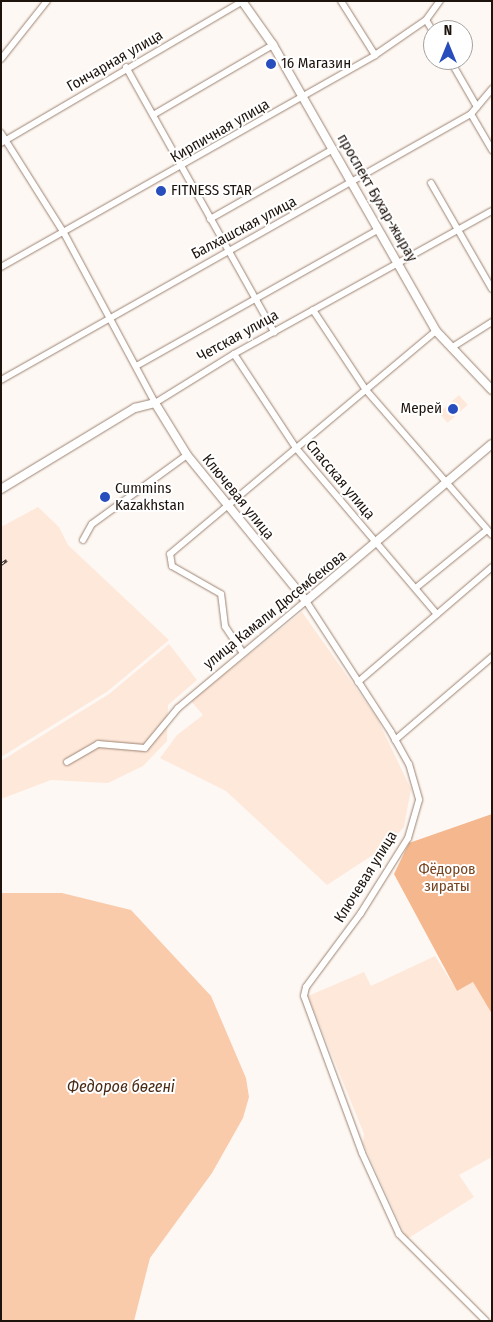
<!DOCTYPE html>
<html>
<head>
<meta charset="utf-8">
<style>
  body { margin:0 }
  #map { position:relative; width:493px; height:1322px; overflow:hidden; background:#fef8f4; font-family:"Fira Sans Condensed",sans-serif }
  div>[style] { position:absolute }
  .built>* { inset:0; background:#fee8da; transform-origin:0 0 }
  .green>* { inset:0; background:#f5b78d }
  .water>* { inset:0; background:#facbab }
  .roads { filter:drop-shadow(0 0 1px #9d8371) drop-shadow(0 0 1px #9d8371) }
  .minor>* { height:6px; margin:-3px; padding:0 3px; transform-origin:3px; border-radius:3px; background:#fff }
  .major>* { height:8px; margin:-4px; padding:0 4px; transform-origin:4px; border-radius:4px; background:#fff }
  .rail>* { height:3px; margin-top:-1.5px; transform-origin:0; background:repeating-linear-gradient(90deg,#fff 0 4px,#352c26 0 8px); box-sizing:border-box; border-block:1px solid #352c26 }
  .dots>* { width:14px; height:14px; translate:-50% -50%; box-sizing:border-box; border:2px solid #fff; border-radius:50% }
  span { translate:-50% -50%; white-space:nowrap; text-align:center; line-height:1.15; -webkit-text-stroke:4px #fff; paint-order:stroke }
  .street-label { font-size:15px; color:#1e140e }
  .poi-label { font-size:15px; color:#1e140e }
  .left { translate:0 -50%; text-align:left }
  .right { translate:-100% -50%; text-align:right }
  .park-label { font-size:15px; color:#76441e }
  .water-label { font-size:16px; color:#492a14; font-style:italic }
  .frame { position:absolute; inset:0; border:2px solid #1e140e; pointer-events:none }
  .north { position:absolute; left:423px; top:20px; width:50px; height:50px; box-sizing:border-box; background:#fff; border:1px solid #a5a19f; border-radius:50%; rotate:0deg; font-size:14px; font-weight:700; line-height:20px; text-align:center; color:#1e140e }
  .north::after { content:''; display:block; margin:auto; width:18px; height:22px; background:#284ebd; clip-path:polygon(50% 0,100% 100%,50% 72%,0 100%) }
</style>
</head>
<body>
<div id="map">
  <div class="built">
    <div style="left:459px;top:395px;width:13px;height:27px;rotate:48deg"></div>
    <div style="clip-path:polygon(38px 507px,59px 527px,68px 545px,169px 640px,108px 691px,1px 757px,1px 527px)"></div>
    <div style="clip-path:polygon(302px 612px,377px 718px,411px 789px,404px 827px,385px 847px,327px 885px,226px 791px,160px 758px,177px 735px,203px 715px,191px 701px)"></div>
    <div style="clip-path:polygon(169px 644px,197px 680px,168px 705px,167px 741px,143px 766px,108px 783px,51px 780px,1px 799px,1px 761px,109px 694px)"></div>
    <div style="clip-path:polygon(435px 956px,457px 991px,473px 982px,492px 1014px,492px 1157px,459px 1175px,474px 1197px,407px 1239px,363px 1143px,364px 1134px,308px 996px,364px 972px,371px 986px)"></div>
  </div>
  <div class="green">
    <div style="clip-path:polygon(492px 814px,492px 1014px,473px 982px,457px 991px,394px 874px,409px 843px)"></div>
  </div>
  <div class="water">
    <div style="clip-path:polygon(1px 893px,62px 893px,131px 910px,211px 996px,246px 1078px,249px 1097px,243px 1118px,212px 1173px,150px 1258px,134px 1321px,1px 1321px)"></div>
  </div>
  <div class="roads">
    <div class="minor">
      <div style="left:341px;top:1px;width:64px;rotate:57.8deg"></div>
      <div style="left:426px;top:20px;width:13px;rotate:58deg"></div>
      <div style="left:1px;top:59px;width:74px;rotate:-51.6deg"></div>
      <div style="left:450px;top:60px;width:54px;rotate:60.1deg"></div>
      <div style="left:126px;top:67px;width:304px;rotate:60.8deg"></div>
      <div style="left:471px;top:114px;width:42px;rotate:59.7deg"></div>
      <div style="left:153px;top:115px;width:139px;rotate:-30.3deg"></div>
      <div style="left:1px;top:133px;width:118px;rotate:57.8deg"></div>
      <div style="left:64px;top:233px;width:193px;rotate:61.8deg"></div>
      <div style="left:155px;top:403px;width:93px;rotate:-31.8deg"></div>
      <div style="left:234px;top:354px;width:295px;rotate:-29deg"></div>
      <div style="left:1px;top:143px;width:281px;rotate:-30.4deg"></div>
      <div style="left:431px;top:183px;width:122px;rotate:60.1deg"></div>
      <div style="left:210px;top:219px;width:142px;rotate:-29.6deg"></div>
      <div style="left:1px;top:267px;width:430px;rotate:-29.5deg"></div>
      <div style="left:375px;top:55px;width:62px;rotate:-34.5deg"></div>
      <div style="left:426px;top:20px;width:24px;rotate:-54deg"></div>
      <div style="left:313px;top:310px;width:96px;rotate:56.5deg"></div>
      <div style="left:366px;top:390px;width:192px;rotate:49deg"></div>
      <div style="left:451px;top:348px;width:49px;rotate:-32.4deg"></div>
      <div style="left:234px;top:354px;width:113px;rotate:56.6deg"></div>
      <div style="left:296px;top:448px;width:218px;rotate:49.7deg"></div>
      <div style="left:138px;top:365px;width:275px;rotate:-29.4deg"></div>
      <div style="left:1px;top:380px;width:540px;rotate:-29.51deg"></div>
      <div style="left:471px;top:114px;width:33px;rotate:-50deg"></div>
      <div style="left:83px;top:540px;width:18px;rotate:-61deg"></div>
      <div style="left:92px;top:524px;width:117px;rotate:-36deg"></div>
      <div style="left:417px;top:587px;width:90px;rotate:-39.2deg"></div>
      <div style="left:243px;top:653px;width:32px;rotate:-124deg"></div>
      <div style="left:225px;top:626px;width:32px;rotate:-97deg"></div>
      <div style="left:221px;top:594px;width:56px;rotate:-150.3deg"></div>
      <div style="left:172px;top:566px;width:12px;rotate:-99deg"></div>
      <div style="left:170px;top:554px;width:347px;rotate:-40deg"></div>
      <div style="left:358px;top:682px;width:177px;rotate:-40.6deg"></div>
      <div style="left:395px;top:740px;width:128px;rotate:-40.6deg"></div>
      <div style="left:67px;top:762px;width:36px;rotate:-30deg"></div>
      <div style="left:98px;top:744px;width:47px;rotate:4.9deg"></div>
      <div style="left:145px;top:748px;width:52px;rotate:-50.5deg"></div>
      <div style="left:178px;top:708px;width:167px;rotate:-39.9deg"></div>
      <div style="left:306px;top:601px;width:156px;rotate:57deg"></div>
      <div style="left:391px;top:732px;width:37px;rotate:61deg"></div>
      <div style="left:409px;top:764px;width:37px;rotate:74deg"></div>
      <div style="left:419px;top:800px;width:40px;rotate:106deg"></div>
      <div style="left:408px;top:838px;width:89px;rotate:122.1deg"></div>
      <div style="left:361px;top:913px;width:92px;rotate:126.6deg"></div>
      <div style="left:306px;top:987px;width:9px;rotate:103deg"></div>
      <div style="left:304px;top:996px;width:167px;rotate:69.7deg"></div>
      <div style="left:362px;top:1153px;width:89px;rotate:65.4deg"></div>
      <div style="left:399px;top:1234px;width:123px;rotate:45deg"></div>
    </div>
    <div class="major">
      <div style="left:242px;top:1px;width:54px;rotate:54.8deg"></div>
      <div style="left:273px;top:45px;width:329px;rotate:60.3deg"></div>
      <div style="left:436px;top:331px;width:81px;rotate:46.5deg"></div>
      <div style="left:1px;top:489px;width:157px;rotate:-31.2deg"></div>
      <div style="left:135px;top:408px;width:21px;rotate:-14deg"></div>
      <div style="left:155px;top:403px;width:61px;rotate:58.4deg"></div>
      <div style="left:187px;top:455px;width:188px;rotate:50.8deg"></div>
      <div style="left:306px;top:601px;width:243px;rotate:-40.2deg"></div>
    </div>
  </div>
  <div class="rail">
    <div style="left:1px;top:564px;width:7px;rotate:-34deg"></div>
  </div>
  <div class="dots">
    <div style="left:271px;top:64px;background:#284ebd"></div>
    <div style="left:161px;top:191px;background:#284ebd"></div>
    <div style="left:453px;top:409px;background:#284ebd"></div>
    <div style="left:105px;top:497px;background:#284ebd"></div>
  </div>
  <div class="street-label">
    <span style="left:115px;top:61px;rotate:-30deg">Гончарная улица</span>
    <span style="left:220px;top:131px;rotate:-30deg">Кирпичная улица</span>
    <span style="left:377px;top:198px;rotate:60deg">проспект Бухар-жырау</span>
    <span style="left:244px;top:228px;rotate:-28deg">Балхашская улица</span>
    <span style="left:238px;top:336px;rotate:-29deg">Четская улица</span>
    <span style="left:340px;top:480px;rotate:50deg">Спасская улица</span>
    <span style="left:238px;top:497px;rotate:51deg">Ключевая улица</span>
    <span style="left:275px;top:610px;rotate:-39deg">улица Камали Дюсембекова</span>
    <span style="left:366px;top:877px;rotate:-58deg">Ключевая улица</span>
  </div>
  <div class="poi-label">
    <span class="left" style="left:281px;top:64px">16 Магазин</span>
    <span class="left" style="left:171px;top:191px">FITNESS STAR</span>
    <span class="right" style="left:442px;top:409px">Мерей</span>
    <span class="left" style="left:115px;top:497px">Cummins<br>Kazakhstan</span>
  </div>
  <div class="park-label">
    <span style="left:447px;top:878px">Фёдоров<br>зираты</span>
  </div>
  <div class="water-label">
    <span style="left:121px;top:1087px">Федоров бөгені</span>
  </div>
  <div class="frame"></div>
  <div class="north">N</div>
</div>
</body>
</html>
